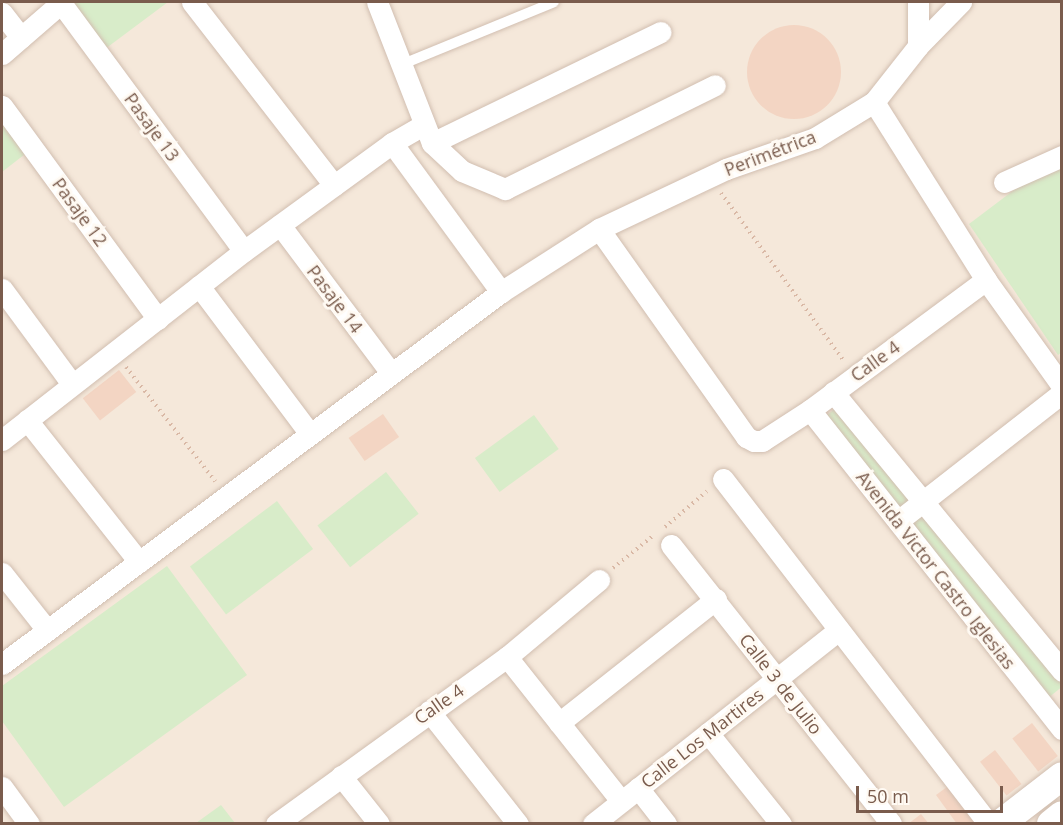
<!DOCTYPE html>
<html>
<head>
<meta charset="utf-8">
<style>
  body { margin:0 }
  #map { position:relative; width:1063px; height:825px; overflow:hidden; background:#fdf6ec; font-family:"Open Sans",sans-serif }
  div>[style] { position:absolute }
  .residential>* { inset:0; background:#f5e8da; transform-origin:0 0 }
  .green>* { inset:0; background:#d8ecc9; transform-origin:0 0 }
  .building>* { inset:0; background:#f3d5c3; transform-origin:0 0 }
  .round { border-radius:50% }
  .path>* { height:4px; margin-top:-2px; transform-origin:0; background:repeating-linear-gradient(90deg,#d9b8a5 0 1.5px,transparent 0 6px) }
  .roads { filter:drop-shadow(0 0 2px #d1beb0) drop-shadow(0 0 2px #d1beb0) }
  .lane>* { height:10px; margin:-5px; padding:0 5px; transform-origin:5px; border-radius:5px; background:#fff }
  .street>* { height:21px; margin:-10.5px; padding:0 10.5px; transform-origin:10.5px; border-radius:10.5px; background:#fff }
  .secondary>* { height:28px; margin:-14px; padding:0 14px; transform-origin:14px; border-radius:14px; background:#fff }
  span { translate:-50% -50%; white-space:nowrap; text-align:center; line-height:1.15; -webkit-text-stroke:6px #fffaf3; paint-order:stroke }
  .street-label { font-size:18px; color:#7a5c4d }
  .frame { position:absolute; inset:0; border:3px solid #7a5c4d; pointer-events:none }
  .scale { position:absolute; left:856px; top:786px; width:147px; height:27px; box-sizing:border-box; border:3px solid #7a5c4d; border-top:0; padding-left:8px; font-size:18px; line-height:21px; white-space:nowrap; color:#7a5c4d; -webkit-text-stroke:4px #fffaf3; paint-order:stroke }
</style>
</head>
<body>
<div id="map">
  <div class="residential">
    <div style="left:2px;top:2px;width:1059px;height:821px"></div>
  </div>
  <div class="green">
    <div style="clip-path:polygon(77px 2px,168px 2px,105px 49px,72px 6px)"></div>
    <div style="clip-path:polygon(2px 113px,29px 151px,2px 172px)"></div>
    <div style="clip-path:polygon(1061px 169px,1062px 352px,1058px 355px,969px 224px,1018px 187px)"></div>
    <div style="left:837px;top:407px;width:359px;height:17px;rotate:51deg"></div>
    <div style="left:534px;top:415px;width:42px;height:73px;rotate:54deg"></div>
    <div style="left:386px;top:472px;width:53px;height:87px;rotate:52deg"></div>
    <div style="left:277px;top:501px;width:60px;height:109px;rotate:53deg"></div>
    <div style="clip-path:polygon(167px 566px,247px 675px,64px 807px,2px 721px,2px 686px)"></div>
    <div style="clip-path:polygon(221px 805px,235px 823px,196px 823px)"></div>
  </div>
  <div class="building">
    <div class="round" style="left:747px;top:25px;width:94px;height:94px"></div>
    <div style="left:119px;top:370px;width:28px;height:46px;rotate:52deg"></div>
    <div style="left:383px;top:414px;width:28px;height:42px;rotate:55deg"></div>
    <div style="left:1032px;top:723px;width:42px;height:25px;rotate:52deg"></div>
    <div style="left:995px;top:750px;width:43px;height:19px;rotate:52deg"></div>
    <div style="clip-path:polygon(951px 784px,978px 820px,973px 824px,957px 824px,936px 795px)"></div>
    <div style="clip-path:polygon(921px 814px,929px 824px,908px 824px)"></div>
  </div>
  <div class="path">
    <div style="left:721px;top:193px;width:208px;rotate:53.8deg"></div>
    <div style="left:126px;top:367px;width:145px;rotate:52deg"></div>
    <div style="left:665px;top:527px;width:55px;rotate:-40.6deg"></div>
    <div style="left:613px;top:568px;width:53px;rotate:-38.8deg"></div>
  </div>
  <div class="roads">
    <div class="lane">
      <div style="left:403px;top:64px;width:163px;rotate:-22.3deg"></div>
    </div>
    <div class="street">
      <div style="left:192px;top:2px;width:232px;rotate:52.2deg"></div>
      <div style="left:377px;top:2px;width:151px;rotate:68.7deg"></div>
      <div style="left:432px;top:143px;width:41px;rotate:43deg"></div>
      <div style="left:462px;top:171px;width:47px;rotate:22.7deg"></div>
      <div style="left:505px;top:189px;width:234px;rotate:-26.3deg"></div>
      <div style="left:61px;top:3px;width:308px;rotate:53.6deg"></div>
      <div style="left:2px;top:13px;width:31px;rotate:52deg"></div>
      <div style="left:918px;top:46px;width:44px;rotate:-90deg"></div>
      <div style="left:2px;top:54px;width:79px;rotate:-40.9deg"></div>
      <div style="left:874px;top:102px;width:210px;rotate:57.8deg"></div>
      <div style="left:986px;top:280px;width:130px;rotate:54.4deg"></div>
      <div style="left:2px;top:106px;width:264px;rotate:53.8deg"></div>
      <div style="left:392px;top:143px;width:185px;rotate:53.8deg"></div>
      <div style="left:432px;top:143px;width:254px;rotate:-25.9deg"></div>
      <div style="left:1004px;top:182px;width:64px;rotate:-24.1deg"></div>
      <div style="left:280px;top:225px;width:185px;rotate:53.1deg"></div>
      <div style="left:599px;top:229px;width:255px;rotate:54.7deg"></div>
      <div style="left:746px;top:437px;width:9px;rotate:27deg"></div>
      <div style="left:754px;top:441px;width:8px"></div>
      <div style="left:762px;top:441px;width:57px;rotate:-32.9deg"></div>
      <div style="left:810px;top:410px;width:219px;rotate:-36.5deg"></div>
      <div style="left:199px;top:286px;width:185px;rotate:53.1deg"></div>
      <div style="left:2px;top:289px;width:118px;rotate:53.6deg"></div>
      <div style="left:833px;top:392px;width:361px;rotate:50.6deg"></div>
      <div style="left:810px;top:410px;width:407px;rotate:51.7deg"></div>
      <div style="left:27px;top:420px;width:181px;rotate:51.7deg"></div>
      <div style="left:2px;top:440px;width:307px;rotate:-38deg"></div>
      <div style="left:244px;top:251px;width:183px;rotate:-36.1deg"></div>
      <div style="left:392px;top:143px;width:36px;rotate:-30deg"></div>
      <div style="left:723px;top:479px;width:436px;rotate:52.4deg"></div>
      <div style="left:898px;top:521px;width:208px;rotate:-38deg"></div>
      <div style="left:671px;top:545px;width:355px;rotate:51.7deg"></div>
      <div style="left:2px;top:573px;width:73px;rotate:51.7deg"></div>
      <div style="left:507px;top:657px;width:184px;rotate:51.6deg"></div>
      <div style="left:2px;top:664px;width:622px;rotate:-36.7deg"></div>
      <div style="left:501px;top:292px;width:117px;rotate:-32.7deg"></div>
      <div style="left:599px;top:229px;width:140px;rotate:-25.3deg"></div>
      <div style="left:726px;top:169px;width:94px;rotate:-19.2deg"></div>
      <div style="left:815px;top:138px;width:69px;rotate:-31.4deg"></div>
      <div style="left:874px;top:102px;width:71px;rotate:-51.8deg"></div>
      <div style="left:918px;top:46px;width:62px;rotate:-45.7deg"></div>
      <div style="left:429px;top:711px;width:144px;rotate:51.8deg"></div>
      <div style="left:559px;top:723px;width:200px;rotate:-38.3deg"></div>
      <div style="left:708px;top:733px;width:117px;rotate:51.3deg"></div>
      <div style="left:341px;top:776px;width:61px;rotate:51.6deg"></div>
      <div style="left:2px;top:787px;width:46px;rotate:53.9deg"></div>
      <div style="left:638px;top:788px;width:46px;rotate:52.1deg"></div>
      <div style="left:276px;top:824px;width:285px;rotate:-35.9deg"></div>
      <div style="left:507px;top:657px;width:120px;rotate:-39.9deg"></div>
      <div style="left:593px;top:824px;width:313px;rotate:-38.3deg"></div>
    </div>
    <div class="secondary">
      <div style="left:1000px;top:824px;width:78px;rotate:-37.7deg"></div>
      <div style="left:1051px;top:824px;width:14px;rotate:-39deg"></div>
    </div>
  </div>
  <div class="street-label">
    <span style="left:152px;top:127px;rotate:54deg">Pasaje 13</span>
    <span style="left:770px;top:153px;rotate:-21deg">Perimétrica</span>
    <span style="left:80px;top:212px;rotate:54deg">Pasaje 12</span>
    <span style="left:335px;top:299px;rotate:53deg">Pasaje 14</span>
    <span style="left:875px;top:361px;rotate:-36deg">Calle 4</span>
    <span style="left:936px;top:570px;rotate:52deg">Avenida Victor Castro Iglesias</span>
    <span style="left:781px;top:684px;rotate:52deg">Calle 3 de Julio</span>
    <span style="left:439px;top:704px;rotate:-35deg">Calle 4</span>
    <span style="left:702px;top:738px;rotate:-38deg">Calle Los Martires</span>
  </div>
  <div class="frame"></div>
  <div class="scale">50 m</div>
</div>
</body>
</html>
